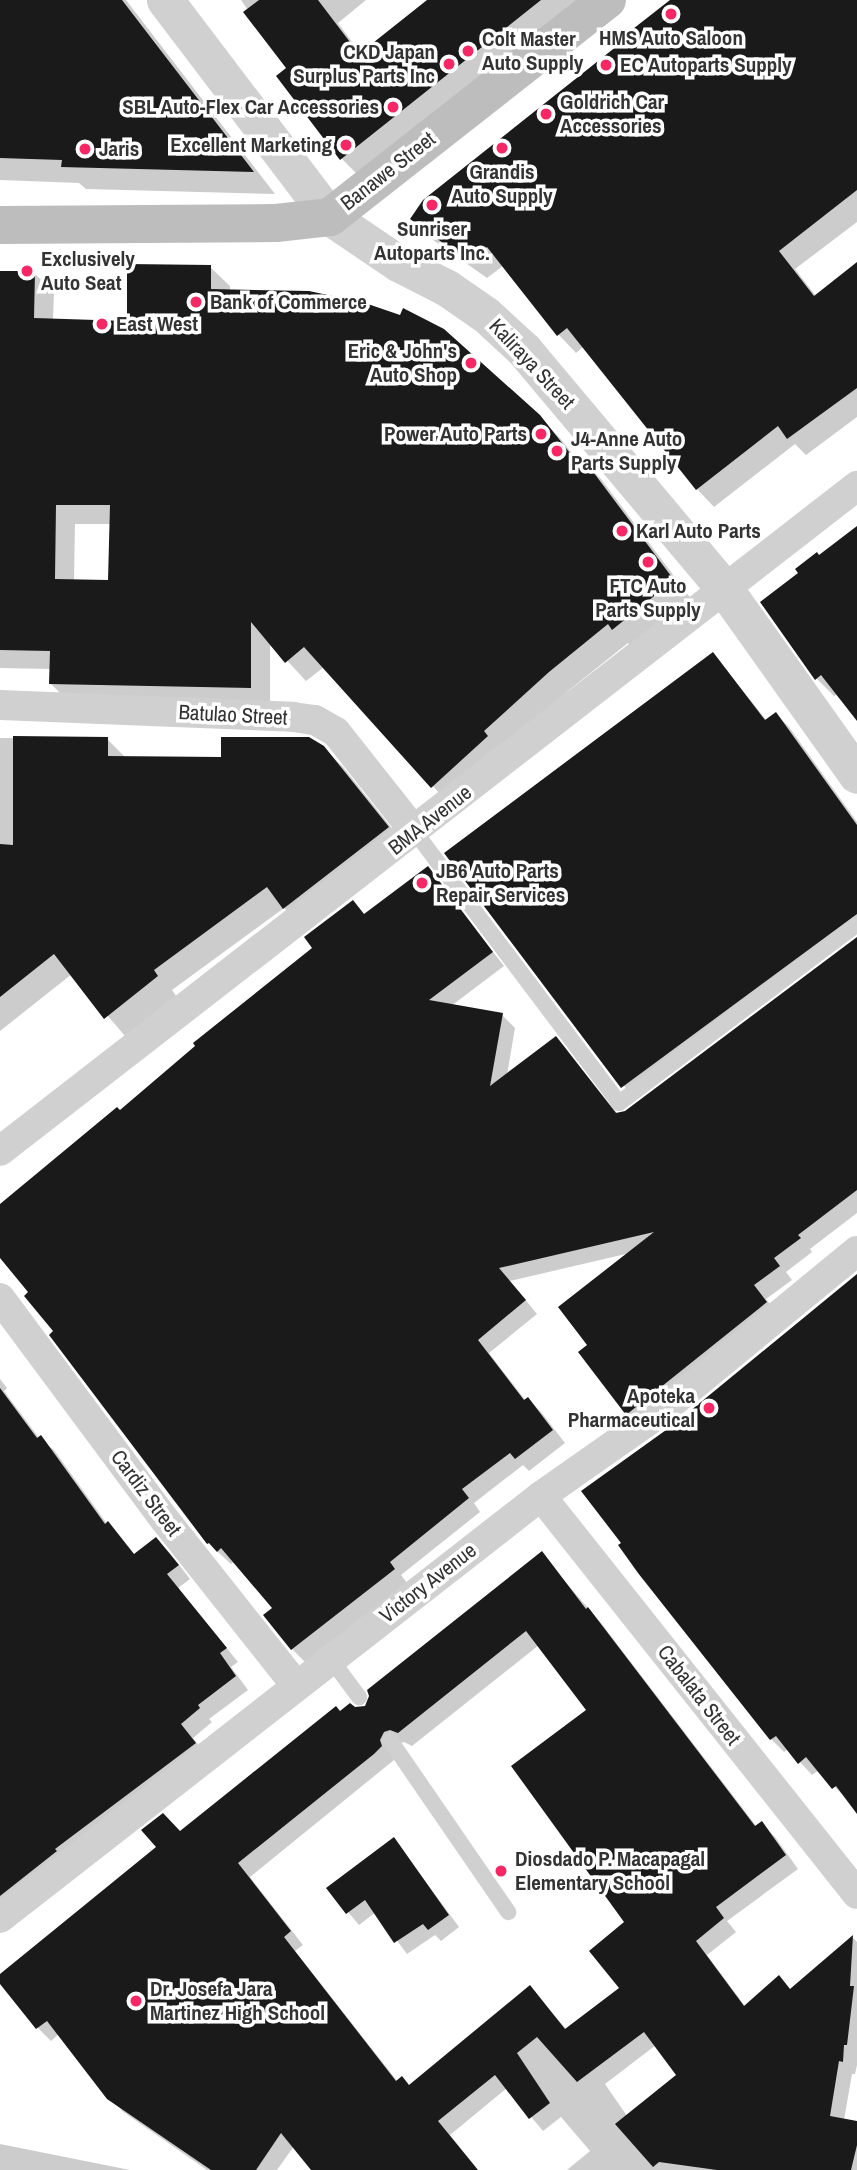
<!DOCTYPE html>
<html>
<head>
<meta charset="utf-8">
<style>
  body { margin:0 }
  #map { position:relative; width:857px; height:2170px; overflow:hidden; background:#fff; font-family:"Archivo Narrow",sans-serif }
  div>[style] { position:absolute }
  .shadow>* { inset:0; background:#0003 }
  .building>* { inset:0; background:#1a1a1a }
  .service>* { height:16px; margin:-8px; padding:0 8px; transform-origin:8px; border-radius:8px; background:#d0d0d0 }
  .minor>* { height:30px; margin:-15px; padding:0 15px; transform-origin:15px; border-radius:15px; background:#d0d0d0 }
  .tertiary>* { height:37px; margin:-18.5px; padding:0 18.5px; transform-origin:18.5px; border-radius:18.5px; background:#d0d0d0 }
  .secondary>* { height:38px; margin:-19px; padding:0 19px; transform-origin:19px; border-radius:19px; background:#bdbdbd }
  .dots>* { width:19px; height:19px; translate:-50% -50%; box-sizing:border-box; border:4px solid #fff; border-radius:50% }
  span { translate:-50% -50%; white-space:nowrap; text-align:center; line-height:1.15; -webkit-text-stroke:7px #fff; paint-order:stroke }
  .poi-label { font-size:21px; color:#333; font-weight:700 }
  .left { translate:0 -50%; text-align:left }
  .right { translate:-100% -50%; text-align:right }
  .street-label { font-size:21px; color:#333 }
</style>
</head>
<body>
<div id="map">
  <div class="shadow">
    <div style="clip-path:polygon(0 0,126px 0,275px 194px,86px 189px,79px 183px,0 180px)"></div>
    <div style="clip-path:polygon(241px 0,366px 0,338px 23px,361px 54px,430px 0,583px 0,360px 177px,342px 159px,278px 76px,288px 69px)"></div>
    <div style="clip-path:polygon(674px 0,857px 0,857px 222px,795px 269px,816px 296px,857px 264px,857px 417px,806px 455px,795px 444px,714px 507px,697px 489px,584px 346px,576px 353px,559px 335px,504px 265px,487px 278px,429px 237px,412px 219px,424px 201px)"></div>
    <div style="clip-path:polygon(evenodd,210px 267px,230px 286px,230px 291px,443px 330px,480px 361px,559px 437px,579px 462px,582px 460px,601px 479px,692px 600px,633px 648px,628px 643px,568px 691px,502px 751px,451px 806px,324px 667px,306px 681px,270px 642px,270px 707px,70px 703px,50px 683px,51px 669px,0 668px,0 273px,34px 273px,54px 292px,53px 320px,129px 322px,210px 267px,75px 524px,111px 524px,110px 582px,74px 581px,75px 524px)"></div>
    <div style="clip-path:polygon(857px 528px,857px 715px,838px 693px,834px 696px,816px 678px,819px 557px)"></div>
    <div style="clip-path:polygon(713px 654px,767px 721px,776px 714px,789px 727px,857px 822px,857px 933px,635px 1100px,447px 854px)"></div>
    <div style="clip-path:polygon(0 738px,107px 739px,126px 758px,222px 759px,323px 747px,343px 767px,407px 847px,304px 927px,284px 908px,172px 990px,176px 996px,125px 1036px,72px 974px,0 1031px)"></div>
    <div style="clip-path:polygon(427px 868px,504px 966px,451px 1006px,502px 1015px,515px 1028px,507px 1075px,555px 1039px,618px 1114px,626px 1113px,857px 939px,857px 1213px,810px 1249px,812px 1252px,786px 1272px,792px 1280px,766px 1299px,779px 1316px,640px 1427px,627px 1414px,589px 1345px,630px 1253px,510px 1281px,537px 1314px,489px 1353px,526px 1401px,528px 1399px,541px 1412px,565px 1443px,529px 1471px,523px 1465px,474px 1503px,480px 1512px,401px 1575px,407px 1583px,305px 1662px,292px 1649px,275px 1608px,235px 1561px,231px 1564px,208px 1543px,0 1253px,0 1207px,120px 1112px,315px 949px,352px 902px,365px 915px)"></div>
    <div style="clip-path:polygon(857px 1276px,857px 1810px,819px 1770px,812px 1775px,788px 1749px,784px 1752px,771px 1739px,639px 1572px,674px 1426px)"></div>
    <div style="clip-path:polygon(0 1379px,7px 1388px,4px 1391px,39px 1438px,54px 1450px,107px 1524px,135px 1555px,156px 1539px,169px 1552px,190px 1579px,178px 1588px,238px 1662px,231px 1667px,248px 1690px,209px 1719px,212px 1722px,193px 1738px,208px 1757px,0 1914px)"></div>
    <div style="clip-path:polygon(evenodd,541px 1554px,601px 1623px,757px 1827px,762px 1824px,775px 1837px,798px 1869px,727px 1921px,736px 1932px,707px 1955px,745px 2006px,779px 1978px,791px 1990px,853px 1938px,857px 1942px,857px 2065px,855px 2074px,852px 2074px,844px 2120px,857px 2122px,857px 2170px,567px 2170px,590px 2151px,561px 2117px,543px 2131px,507px 2088px,450px 2135px,478px 2170px,313px 2170px,294px 2146px,277px 2170px,207px 2170px,122px 2111px,59px 2034px,51px 2041px,38px 2028px,0 1981px,0 1976px,180px 1833px,341px 1713px,366px 1707px,541px 1554px,539px 1645px,589px 1711px,627px 1922px,621px 1989px,567px 2030px,530px 1988px,410px 2086px,398px 2082px,295px 1951px,303px 1945px,250px 1877px,394px 1760px,392px 1754px,396px 1745px,404px 1742px,412px 1746px,539px 1645px,541px 1554px,656px 2045px,679px 2075px,627px 2116px,605px 2084px,656px 2045px)"></div>
    <div style="clip-path:polygon(394px 1839px,459px 1927px,441px 1941px,435px 1935px,407px 1954px,376px 1912px,359px 1925px,328px 1888px)"></div>
    <div style="clip-path:polygon(0 2144px,130px 2170px,0 2170px)"></div>
  </div>
  <div class="building">
    <div style="clip-path:polygon(0 0,122px 0,254px 172px,61px 167px,62px 160px,0 158px)"></div>
    <div style="clip-path:polygon(259px 0,318px 0,359px 54px,427px 0,541px 0,340px 160px,276px 76px,286px 68px,243px 12px)"></div>
    <div style="clip-path:polygon(670px 0,857px 0,857px 190px,779px 251px,814px 296px,857px 262px,857px 388px,787px 439px,778px 426px,696px 490px,567px 328px,557px 336px,487px 247px,469px 262px,410px 219px,423px 200px,617px 46px,615px 43px)"></div>
    <div style="clip-path:polygon(evenodd,127px 264px,211px 265px,211px 289px,309px 291px,365px 303px,400px 315px,403px 308px,444px 329px,540px 415px,577px 462px,582px 457px,674px 580px,612px 630px,608px 624px,549px 672px,484px 731px,488px 736px,431px 788px,304px 647px,285px 663px,251px 622px,251px 688px,49px 684px,50px 651px,0 650px,0 271px,35px 271px,34px 318px,127px 321px,127px 264px,56px 505px,110px 505px,108px 580px,55px 579px,56px 505px)"></div>
    <div style="clip-path:polygon(857px 526px,857px 721px,821px 675px,815px 680px,760px 602px,798px 573px,795px 569px,817px 552px,819px 555px)"></div>
    <div style="clip-path:polygon(713px 652px,765px 720px,776px 712px,857px 825px,857px 914px,621px 1088px,444px 853px)"></div>
    <div style="clip-path:polygon(13px 736px,108px 737px,108px 756px,221px 757px,221px 737px,309px 737px,324px 746px,389px 827px,283px 909px,267px 887px,154px 970px,158px 976px,104px 1019px,54px 954px,0 997px,0 844px,13px 845px)"></div>
    <div style="clip-path:polygon(428px 866px,493px 952px,429px 1000px,503px 1013px,490px 1086px,556px 1036px,616px 1113px,625px 1111px,857px 937px,857px 1190px,798px 1235px,801px 1238px,774px 1258px,780px 1266px,754px 1285px,767px 1302px,626px 1415px,578px 1352px,587px 1345px,558px 1307px,654px 1232px,499px 1268px,526px 1300px,478px 1340px,524px 1400px,528px 1397px,553px 1430px,515px 1459px,510px 1453px,462px 1489px,469px 1498px,390px 1562px,395px 1569px,291px 1650px,263px 1615px,272px 1608px,221px 1548px,217px 1552px,209px 1543px,207px 1544px,49px 1335px,53px 1331px,24px 1296px,28px 1292px,0 1258px,0 1204px,117px 1107px,120px 1110px,195px 1046px,193px 1043px,312px 948px,304px 937px,353px 900px,364px 914px)"></div>
    <div style="clip-path:polygon(857px 1274px,857px 1814px,836px 1786px,832px 1789px,806px 1757px,798px 1764px,776px 1736px,770px 1740px,638px 1573px,618px 1545px,621px 1543px,581px 1491px,673px 1425px)"></div>
    <div style="clip-path:polygon(0 1388px,37px 1438px,41px 1435px,105px 1524px,108px 1521px,134px 1554px,156px 1537px,179px 1565px,167px 1574px,227px 1648px,220px 1653px,236px 1676px,198px 1705px,200px 1708px,181px 1724px,196px 1743px,55px 1849px,57px 1851px,0 1896px)"></div>
    <div style="clip-path:polygon(evenodd,542px 1551px,586px 1609px,588px 1607px,755px 1826px,762px 1821px,786px 1855px,716px 1907px,724px 1918px,696px 1941px,744px 2006px,779px 1975px,790px 1989px,853px 1935px,850px 1986px,854px 1986px,847px 2045px,844px 2045px,843px 2062px,839px 2061px,830px 2116px,857px 2121px,857px 2145px,851px 2170px,717px 2170px,659px 2162px,653px 2167px,615px 2124px,676px 2075px,644px 2032px,577px 2082px,537px 2037px,517px 2053px,550px 2103px,529px 2119px,495px 2075px,438px 2121px,478px 2170px,311px 2170px,281px 2133px,256px 2170px,211px 2170px,107px 2099px,47px 2021px,36px 2029px,0 1984px,0 1974px,156px 1847px,141px 1830px,163px 1813px,180px 1831px,336px 1706px,340px 1711px,350px 1703px,355px 1707px,365px 1706px,369px 1696px,367px 1690px,542px 1551px,526px 1631px,586px 1710px,511px 1766px,624px 1922px,589px 1951px,619px 1988px,565px 2029px,530px 1985px,409px 2085px,402px 2076px,396px 2081px,284px 1937px,291px 1931px,238px 1863px,374px 1754px,382px 1746px,380px 1740px,384px 1732px,390px 1730px,398px 1733px,526px 1631px)"></div>
    <div style="clip-path:polygon(394px 1837px,449px 1915px,428px 1930px,423px 1924px,394px 1943px,365px 1900px,346px 1914px,326px 1888px)"></div>
  </div>
  <div class="service">
    <div style="left:415px;top:832px;width:339px;rotate:53deg"></div>
    <div style="left:619px;top:1103px;width:298px;rotate:-36.9deg"></div>
    <div style="left:330px;top:1658px;width:49px;rotate:53.4deg"></div>
    <div style="left:390px;top:1740px;width:209px;rotate:55.5deg"></div>
  </div>
  <div class="minor">
    <div style="left:0;top:705px;width:293px;rotate:2.3deg"></div>
    <div style="left:293px;top:717px;width:22px;rotate:8deg"></div>
    <div style="left:315px;top:720px;width:24px;rotate:30deg"></div>
    <div style="left:336px;top:732px;width:127px;rotate:51.7deg"></div>
    <div style="left:0;top:1151px;width:1085px;rotate:-37.81deg"></div>
    <div style="left:0;top:1298px;width:277px;rotate:53.4deg"></div>
    <div style="left:165px;top:1520px;width:211px;rotate:51.6deg"></div>
    <div style="left:541px;top:1496px;width:508px;rotate:51.55deg"></div>
    <div style="left:0;top:1918px;width:686px;rotate:-37.96deg"></div>
    <div style="left:541px;top:1496px;width:148px;rotate:-35.1deg"></div>
    <div style="left:662px;top:1411px;width:252px;rotate:-39.4deg"></div>
  </div>
  <div class="tertiary">
    <div style="left:165px;top:0;width:273px;rotate:52.8deg"></div>
    <div style="left:330px;top:217px;width:82px;rotate:34.1deg"></div>
    <div style="left:398px;top:263px;width:55px;rotate:27deg"></div>
    <div style="left:447px;top:288px;width:47px;rotate:34.7deg"></div>
    <div style="left:486px;top:315px;width:52px;rotate:42.6deg"></div>
    <div style="left:524px;top:350px;width:311px;rotate:50deg"></div>
    <div style="left:724px;top:588px;width:229px;rotate:54.6deg"></div>
  </div>
  <div class="secondary">
    <div style="left:0;top:225px;width:276px;rotate:-0.4deg"></div>
    <div style="left:276px;top:223px;width:54px;rotate:-6.3deg"></div>
    <div style="left:330px;top:217px;width:352px;rotate:-38.1deg"></div>
  </div>
  <div class="dots">
    <div style="left:671px;top:14px;background:#f72766"></div>
    <div style="left:468px;top:51px;background:#f72766"></div>
    <div style="left:449px;top:64px;background:#f72766"></div>
    <div style="left:606px;top:65px;background:#f72766"></div>
    <div style="left:393px;top:107px;background:#f72766"></div>
    <div style="left:546px;top:114px;background:#f72766"></div>
    <div style="left:346px;top:145px;background:#f72766"></div>
    <div style="left:502px;top:148px;background:#f72766"></div>
    <div style="left:85px;top:149px;background:#f72766"></div>
    <div style="left:432px;top:205px;background:#f72766"></div>
    <div style="left:27px;top:271px;background:#f72766"></div>
    <div style="left:196px;top:302px;background:#f72766"></div>
    <div style="left:102px;top:324px;background:#f72766"></div>
    <div style="left:471px;top:363px;background:#f72766"></div>
    <div style="left:541px;top:434px;background:#f72766"></div>
    <div style="left:557px;top:451px;background:#f72766"></div>
    <div style="left:622px;top:531px;background:#f72766"></div>
    <div style="left:648px;top:562px;background:#f72766"></div>
    <div style="left:422px;top:883px;background:#f72766"></div>
    <div style="left:709px;top:1408px;background:#f72766"></div>
    <div style="left:501px;top:1871px;background:#f72766"></div>
    <div style="left:136px;top:2001px;background:#f72766"></div>
  </div>
  <div class="poi-label">
    <span style="left:671px;top:38px">HMS Auto Saloon</span>
    <span class="left" style="left:482px;top:51px">Colt Master<br>Auto Supply</span>
    <span class="right" style="left:435px;top:64px">CKD Japan<br>Surplus Parts Inc</span>
    <span class="left" style="left:620px;top:65px">EC Autoparts Supply</span>
    <span class="left" style="left:560px;top:114px">Goldrich Car<br>Accessories</span>
    <span class="right" style="left:379px;top:107px">SBL Auto-Flex Car Accessories</span>
    <span class="right" style="left:332px;top:145px">Excellent Marketing</span>
    <span class="left" style="left:99px;top:149px">Jaris</span>
    <span style="left:502px;top:184px">Grandis<br>Auto Supply</span>
    <span style="left:432px;top:241px">Sunriser<br>Autoparts Inc.</span>
    <span class="left" style="left:41px;top:271px">Exclusively<br>Auto Seat</span>
    <span class="left" style="left:210px;top:302px">Bank of Commerce</span>
    <span class="left" style="left:116px;top:324px">East West</span>
    <span class="right" style="left:457px;top:363px">Eric &amp; John's<br>Auto Shop</span>
    <span class="right" style="left:527px;top:434px">Power Auto Parts</span>
    <span class="left" style="left:571px;top:451px">J4-Anne Auto<br>Parts Supply</span>
    <span class="left" style="left:636px;top:531px">Karl Auto Parts</span>
    <span style="left:648px;top:598px">FTC Auto<br>Parts Supply</span>
    <span class="left" style="left:436px;top:883px">JB6 Auto Parts<br>Repair Services</span>
    <span class="right" style="left:695px;top:1408px">Apoteka<br>Pharmaceutical</span>
    <span class="left" style="left:515px;top:1871px">Diosdado P. Macapagal<br>Elementary School</span>
    <span class="left" style="left:150px;top:2001px">Dr. Josefa Jara<br>Martinez High School</span>
  </div>
  <div class="street-label">
    <span style="left:388px;top:171px;rotate:-38deg">Banawe Street</span>
    <span style="left:532px;top:364px;rotate:47deg">Kaliraya Street</span>
    <span style="left:233px;top:715px;rotate:3deg">Batulao Street</span>
    <span style="left:430px;top:820px;rotate:-38deg">BMA Avenue</span>
    <span style="left:146px;top:1493px;rotate:53deg">Cardiz Street</span>
    <span style="left:428px;top:1583px;rotate:-38deg">Victory Avenue</span>
    <span style="left:699px;top:1695px;rotate:52deg">Cabalata Street</span>
  </div>
</div>
</body>
</html>
